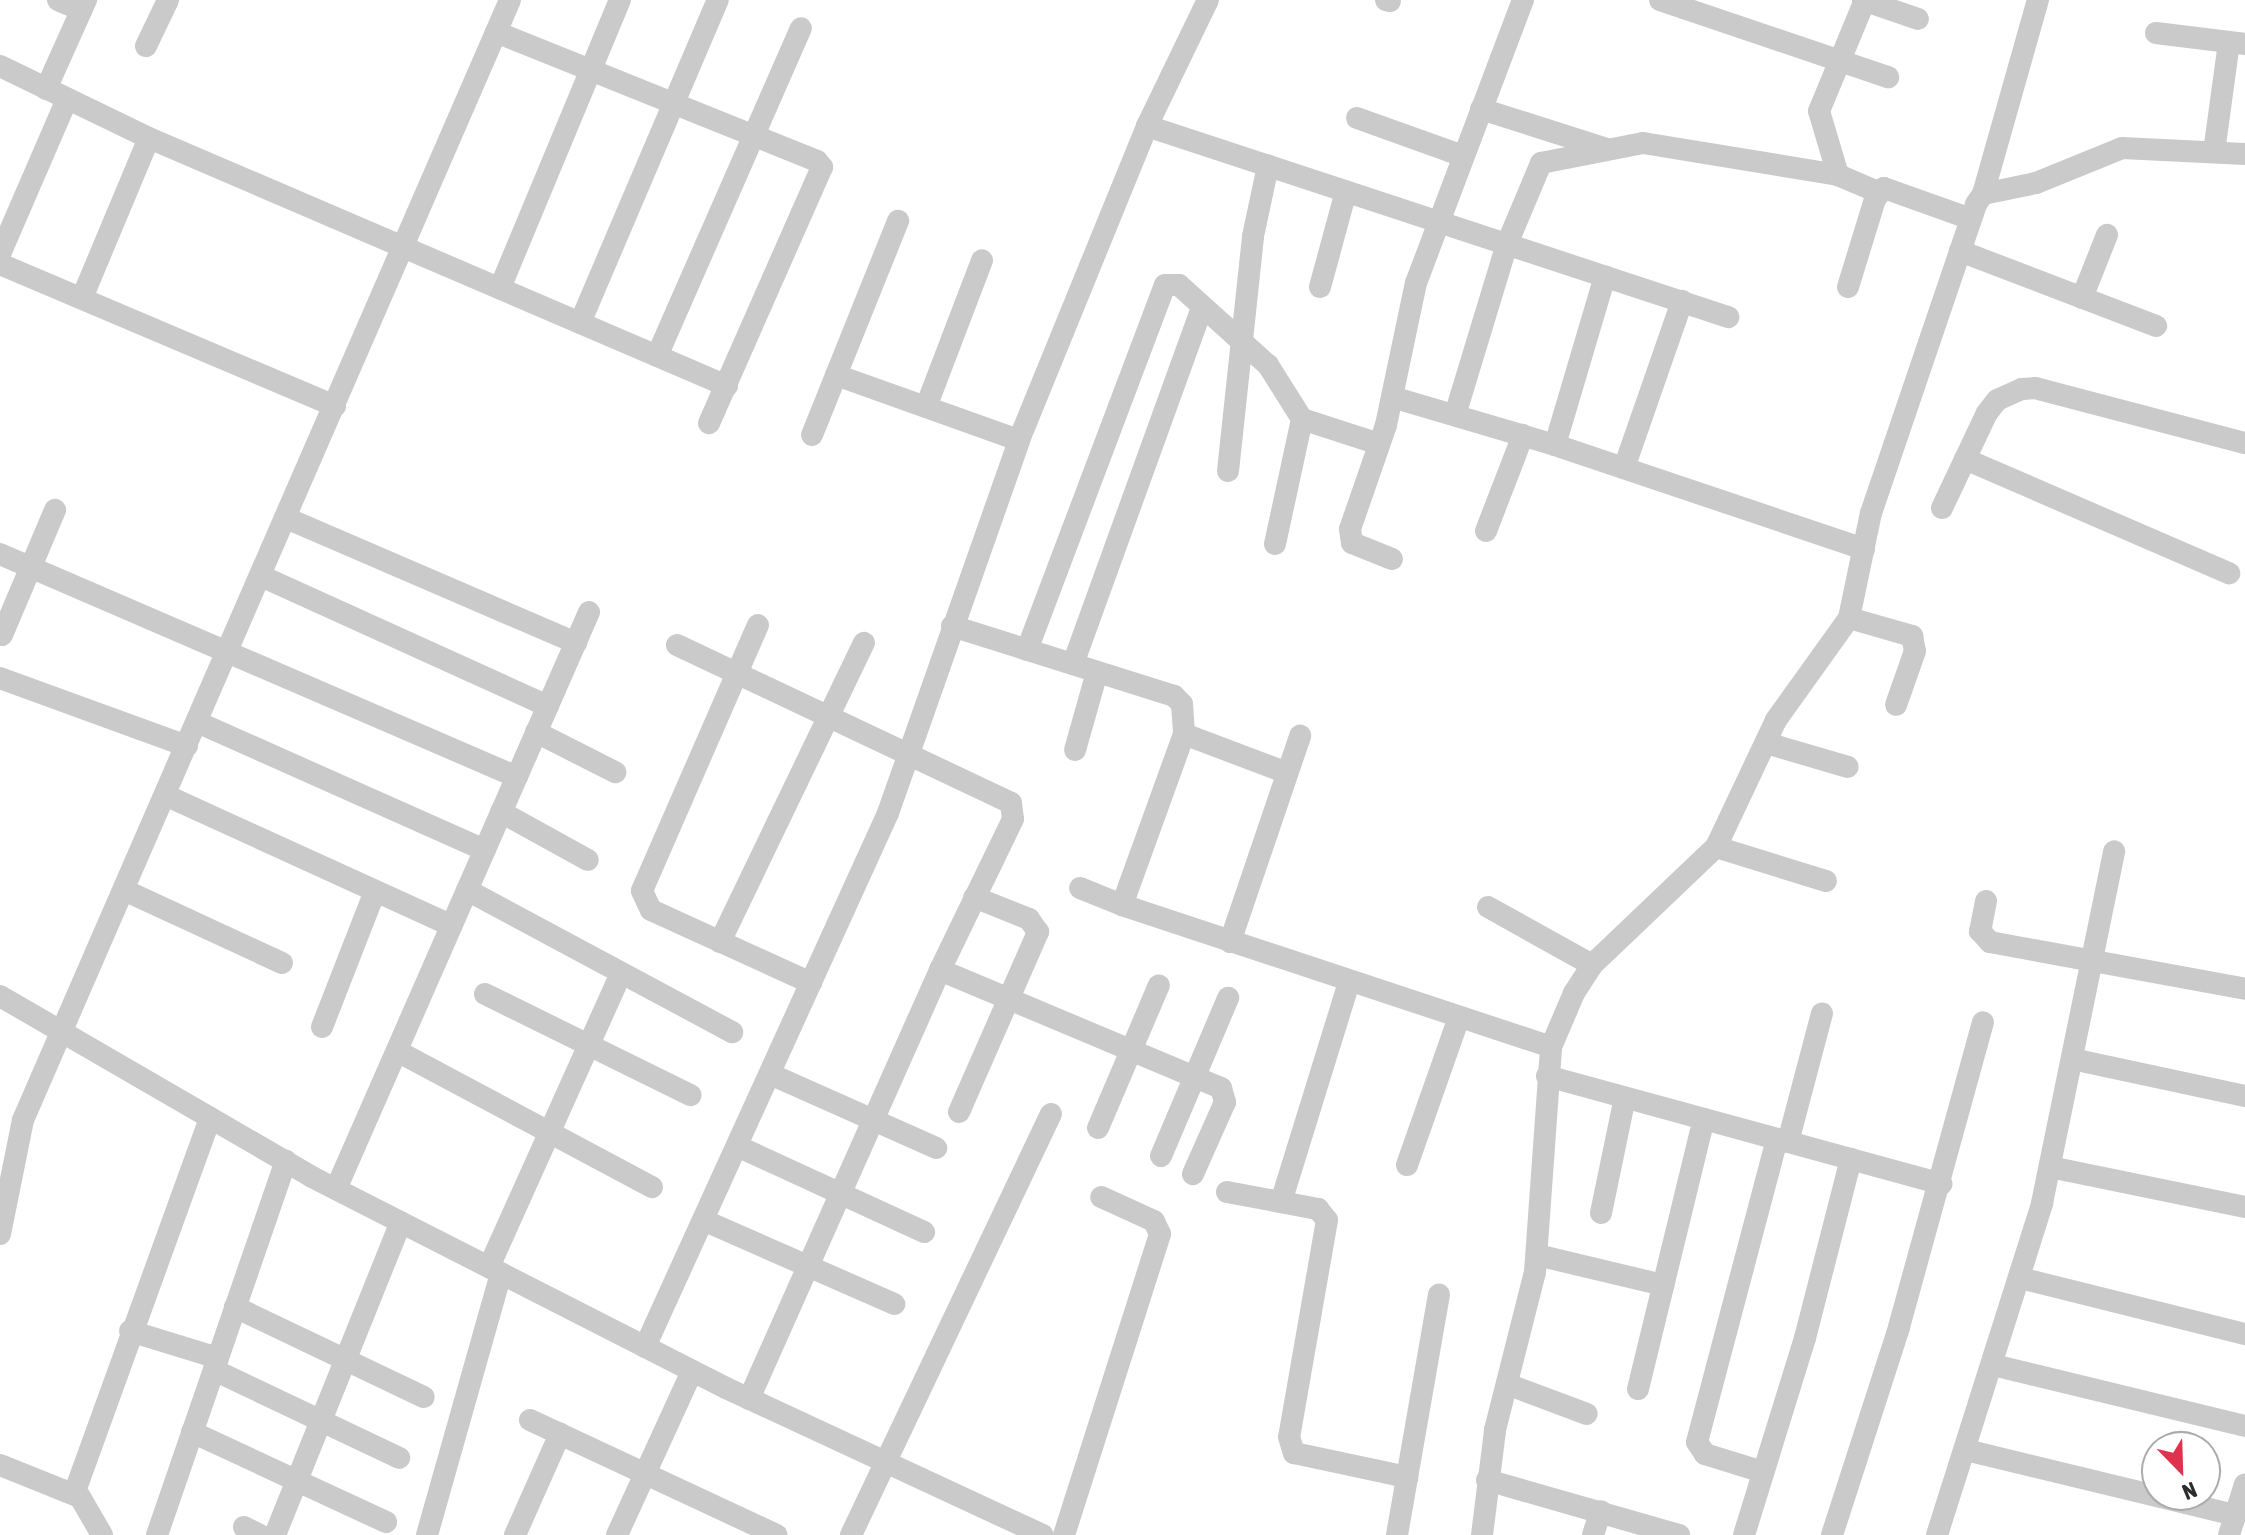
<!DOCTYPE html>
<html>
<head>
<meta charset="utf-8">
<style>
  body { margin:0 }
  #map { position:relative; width:2245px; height:1535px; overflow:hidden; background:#fff; font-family:"Asap Condensed",sans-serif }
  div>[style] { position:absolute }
  .street>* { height:22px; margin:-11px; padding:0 11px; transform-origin:11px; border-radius:11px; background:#cacaca }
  span { translate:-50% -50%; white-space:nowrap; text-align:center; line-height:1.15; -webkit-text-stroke:8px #fff; paint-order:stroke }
  .north { position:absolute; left:2141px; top:1431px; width:80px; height:80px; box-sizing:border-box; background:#fff; border:2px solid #ababab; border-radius:50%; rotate:157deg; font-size:22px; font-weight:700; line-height:32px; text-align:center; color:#2d2d2d }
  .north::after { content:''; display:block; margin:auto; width:28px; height:36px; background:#e0324f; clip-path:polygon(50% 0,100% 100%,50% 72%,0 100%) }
</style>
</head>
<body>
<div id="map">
  <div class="street">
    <div style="left:58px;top:0;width:25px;rotate:23deg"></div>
    <div style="left:1386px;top:0;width:4px;rotate:14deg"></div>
    <div style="left:1660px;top:0;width:241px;rotate:18.7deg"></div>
    <div style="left:1863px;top:0;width:58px;rotate:19.1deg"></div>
    <div style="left:1865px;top:0;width:120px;rotate:112.5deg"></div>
    <div style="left:1819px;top:111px;width:67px;rotate:73.5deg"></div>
    <div style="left:1838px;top:175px;width:43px;rotate:23deg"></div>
    <div style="left:496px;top:32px;width:346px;rotate:21.9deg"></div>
    <div style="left:817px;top:161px;width:8px;rotate:50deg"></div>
    <div style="left:822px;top:167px;width:280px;rotate:113.8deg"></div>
    <div style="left:2156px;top:33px;width:90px;rotate:7deg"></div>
    <div style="left:146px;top:46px;width:51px;rotate:-64.4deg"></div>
    <div style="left:0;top:66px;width:165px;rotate:25.8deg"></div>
    <div style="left:149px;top:138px;width:629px;rotate:23.22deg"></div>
    <div style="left:46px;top:89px;width:98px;rotate:-65.8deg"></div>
    <div style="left:1481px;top:109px;width:132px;rotate:17.6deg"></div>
    <div style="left:1357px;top:118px;width:113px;rotate:19.7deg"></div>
    <div style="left:1147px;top:126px;width:612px;rotate:18.2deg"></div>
    <div style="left:2214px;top:152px;width:111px;rotate:-82.2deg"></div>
    <div style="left:1983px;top:194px;width:202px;rotate:-74.2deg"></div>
    <div style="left:1960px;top:251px;width:210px;rotate:20.9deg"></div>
    <div style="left:0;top:254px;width:169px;rotate:-66.6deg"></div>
    <div style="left:0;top:264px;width:364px;rotate:23deg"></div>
    <div style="left:1320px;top:287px;width:99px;rotate:-74.8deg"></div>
    <div style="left:1848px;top:287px;width:92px;rotate:-72.9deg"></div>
    <div style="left:1875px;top:199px;width:14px;rotate:-51deg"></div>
    <div style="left:1884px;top:188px;width:92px;rotate:19.6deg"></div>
    <div style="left:500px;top:288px;width:312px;rotate:-67.4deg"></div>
    <div style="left:82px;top:298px;width:173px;rotate:-67.3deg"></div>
    <div style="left:2082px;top:298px;width:68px;rotate:-68.4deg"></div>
    <div style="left:580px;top:323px;width:351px;rotate:-66.9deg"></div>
    <div style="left:657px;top:356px;width:358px;rotate:-66.3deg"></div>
    <div style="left:836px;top:375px;width:194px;rotate:19.6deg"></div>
    <div style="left:1392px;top:397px;width:170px;rotate:16.4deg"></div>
    <div style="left:1555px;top:445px;width:326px;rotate:18.6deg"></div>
    <div style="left:926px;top:407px;width:157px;rotate:-69.1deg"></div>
    <div style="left:1455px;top:415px;width:179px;rotate:-73.1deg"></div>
    <div style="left:1507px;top:244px;width:88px;rotate:-67.2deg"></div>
    <div style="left:1541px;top:163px;width:104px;rotate:-11.1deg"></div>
    <div style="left:1643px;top:143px;width:198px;rotate:9.3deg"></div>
    <div style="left:812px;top:435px;width:231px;rotate:-68.1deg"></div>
    <div style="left:1555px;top:445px;width:176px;rotate:-73.5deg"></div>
    <div style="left:1965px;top:459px;width:288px;rotate:23.4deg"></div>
    <div style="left:1624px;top:468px;width:177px;rotate:-70.8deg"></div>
    <div style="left:1228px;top:471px;width:236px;rotate:-83.9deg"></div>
    <div style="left:1253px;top:236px;width:72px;rotate:-77.9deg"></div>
    <div style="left:1942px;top:508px;width:105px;rotate:-64.7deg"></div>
    <div style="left:1987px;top:413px;width:16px;rotate:-52deg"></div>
    <div style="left:1997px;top:400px;width:27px;rotate:-24deg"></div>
    <div style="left:2022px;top:389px;width:13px;rotate:-4deg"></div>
    <div style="left:2035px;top:388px;width:217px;rotate:14.7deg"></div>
    <div style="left:286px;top:518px;width:316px;rotate:23.3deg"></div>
    <div style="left:1486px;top:531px;width:103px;rotate:-68.9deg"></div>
    <div style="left:1275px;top:544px;width:128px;rotate:-77.8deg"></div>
    <div style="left:0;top:554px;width:563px;rotate:23.33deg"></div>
    <div style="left:1392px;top:559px;width:43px;rotate:-158.2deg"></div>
    <div style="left:1352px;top:543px;width:14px;rotate:-98deg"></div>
    <div style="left:1350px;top:529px;width:110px;rotate:-70.9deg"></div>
    <div style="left:1386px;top:425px;width:145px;rotate:-78.1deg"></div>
    <div style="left:1416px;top:283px;width:303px;rotate:-69.3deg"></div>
    <div style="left:261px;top:576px;width:315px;rotate:24.4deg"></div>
    <div style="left:1849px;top:618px;width:66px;rotate:15.9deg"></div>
    <div style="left:1912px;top:636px;width:15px;rotate:79deg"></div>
    <div style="left:1915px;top:651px;width:57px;rotate:109.4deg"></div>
    <div style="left:758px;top:625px;width:290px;rotate:113.6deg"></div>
    <div style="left:642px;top:891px;width:21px;rotate:65deg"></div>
    <div style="left:651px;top:910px;width:176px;rotate:24.5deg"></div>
    <div style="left:952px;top:626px;width:233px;rotate:17.5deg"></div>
    <div style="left:1174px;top:696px;width:11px;rotate:45deg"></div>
    <div style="left:1182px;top:704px;width:30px;rotate:86deg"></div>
    <div style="left:1184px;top:734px;width:182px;rotate:109.9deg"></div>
    <div style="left:1122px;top:905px;width:452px;rotate:18.3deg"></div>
    <div style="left:2px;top:635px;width:136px;rotate:-67deg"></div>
    <div style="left:677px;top:645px;width:369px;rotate:25.3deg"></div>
    <div style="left:1011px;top:803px;width:16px;rotate:83deg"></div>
    <div style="left:1013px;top:819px;width:168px;rotate:115.8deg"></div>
    <div style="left:1027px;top:650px;width:390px;rotate:-69.3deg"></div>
    <div style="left:1165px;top:285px;width:14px"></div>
    <div style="left:1179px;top:285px;width:120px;rotate:42deg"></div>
    <div style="left:1268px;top:365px;width:64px;rotate:57.8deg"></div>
    <div style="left:1302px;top:419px;width:81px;rotate:18deg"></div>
    <div style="left:1073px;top:664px;width:380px;rotate:-70.1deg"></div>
    <div style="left:0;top:678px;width:199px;rotate:20deg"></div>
    <div style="left:197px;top:722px;width:315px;rotate:24deg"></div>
    <div style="left:536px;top:732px;width:89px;rotate:26.9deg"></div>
    <div style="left:1184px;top:734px;width:110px;rotate:20.7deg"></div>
    <div style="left:1766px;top:743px;width:85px;rotate:16.3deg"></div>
    <div style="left:1075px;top:750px;width:81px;rotate:-74.2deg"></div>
    <div style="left:165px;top:795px;width:315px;rotate:24.5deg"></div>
    <div style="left:501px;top:812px;width:99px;rotate:28.9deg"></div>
    <div style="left:1716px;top:847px;width:115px;rotate:17.2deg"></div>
    <div style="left:1080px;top:888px;width:45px;rotate:22deg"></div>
    <div style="left:124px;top:890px;width:174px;rotate:24.8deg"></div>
    <div style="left:467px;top:890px;width:301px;rotate:28.2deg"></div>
    <div style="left:1986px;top:901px;width:31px;rotate:101deg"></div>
    <div style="left:1980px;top:931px;width:15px;rotate:48deg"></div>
    <div style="left:1990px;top:942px;width:259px;rotate:10.4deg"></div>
    <div style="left:1488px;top:907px;width:119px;rotate:29.1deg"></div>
    <div style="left:720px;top:942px;width:332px;rotate:-64.3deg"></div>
    <div style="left:1230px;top:942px;width:218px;rotate:-71.2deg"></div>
    <div style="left:485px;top:994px;width:229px;rotate:26.2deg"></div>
    <div style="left:0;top:996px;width:361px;rotate:30.1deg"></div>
    <div style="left:312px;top:1177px;width:465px;rotate:27deg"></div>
    <div style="left:726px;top:1388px;width:349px;rotate:24.9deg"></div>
    <div style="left:322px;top:1027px;width:146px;rotate:-68.7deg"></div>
    <div style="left:397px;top:1051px;width:289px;rotate:28.1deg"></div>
    <div style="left:2072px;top:1059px;width:177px;rotate:12.1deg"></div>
    <div style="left:770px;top:1074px;width:182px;rotate:24deg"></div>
    <div style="left:1547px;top:1076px;width:409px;rotate:15.3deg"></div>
    <div style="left:959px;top:1112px;width:197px;rotate:-66.3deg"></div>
    <div style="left:1038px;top:932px;width:16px;rotate:-125deg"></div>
    <div style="left:1029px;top:919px;width:59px;rotate:-158.2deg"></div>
    <div style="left:1098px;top:1128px;width:155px;rotate:-66.9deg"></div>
    <div style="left:1788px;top:1142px;width:133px;rotate:-75.2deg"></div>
    <div style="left:737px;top:1146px;width:206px;rotate:24.7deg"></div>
    <div style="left:1161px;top:1156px;width:172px;rotate:-67deg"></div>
    <div style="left:1407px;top:1165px;width:154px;rotate:-70.6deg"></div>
    <div style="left:2050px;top:1167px;width:199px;rotate:11.6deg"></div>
    <div style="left:336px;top:1189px;width:630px;rotate:-66.32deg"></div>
    <div style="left:1227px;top:1192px;width:93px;rotate:10.6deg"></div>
    <div style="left:1318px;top:1209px;width:14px;rotate:51deg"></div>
    <div style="left:1327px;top:1220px;width:220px;rotate:99.9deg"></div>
    <div style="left:1289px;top:1437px;width:17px;rotate:73deg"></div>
    <div style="left:1294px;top:1453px;width:116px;rotate:12deg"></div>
    <div style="left:1281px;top:1202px;width:229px;rotate:-72.8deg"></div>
    <div style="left:1601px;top:1213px;width:118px;rotate:-78.3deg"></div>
    <div style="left:703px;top:1220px;width:209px;rotate:23.7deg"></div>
    <div style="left:0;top:1234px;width:116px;rotate:-78.6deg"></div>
    <div style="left:23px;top:1120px;width:1221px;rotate:-66.5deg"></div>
    <div style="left:1537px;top:1255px;width:130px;rotate:13.4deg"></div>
    <div style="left:489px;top:1267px;width:322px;rotate:-65.8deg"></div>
    <div style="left:2020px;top:1278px;width:232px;rotate:14deg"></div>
    <div style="left:235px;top:1307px;width:209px;rotate:25.5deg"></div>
    <div style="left:130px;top:1331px;width:92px;rotate:17.1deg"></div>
    <div style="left:645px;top:1347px;width:587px;rotate:-65.53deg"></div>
    <div style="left:888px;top:813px;width:395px;rotate:-70.6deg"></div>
    <div style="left:1019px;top:440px;width:339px;rotate:-67.8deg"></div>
    <div style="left:1147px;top:126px;width:140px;rotate:-64.2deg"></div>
    <div style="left:1993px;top:1365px;width:259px;rotate:13.6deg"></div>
    <div style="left:214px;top:1370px;width:205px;rotate:25.4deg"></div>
    <div style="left:1507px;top:1384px;width:85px;rotate:20.6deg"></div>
    <div style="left:1638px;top:1389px;width:278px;rotate:-76.3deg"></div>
    <div style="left:749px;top:1399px;width:470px;rotate:-66deg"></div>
    <div style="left:940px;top:970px;width:305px;rotate:22.8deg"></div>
    <div style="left:1221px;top:1088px;width:15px;rotate:74deg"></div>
    <div style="left:1225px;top:1102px;width:79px;rotate:114deg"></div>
    <div style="left:530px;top:1420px;width:272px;rotate:25deg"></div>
    <div style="left:192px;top:1432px;width:214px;rotate:24.9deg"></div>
    <div style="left:1966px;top:1450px;width:277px;rotate:13.6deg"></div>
    <div style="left:0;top:1465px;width:86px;rotate:21.8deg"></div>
    <div style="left:80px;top:1497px;width:44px;rotate:59.9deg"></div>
    <div style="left:1763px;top:1472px;width:61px;rotate:-162.8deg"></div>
    <div style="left:1705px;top:1454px;width:14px;rotate:-124deg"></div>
    <div style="left:1697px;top:1442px;width:313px;rotate:-75.2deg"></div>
    <div style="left:1487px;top:1480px;width:200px;rotate:16deg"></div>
    <div style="left:74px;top:1494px;width:400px;rotate:-70.1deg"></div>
    <div style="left:244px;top:1527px;width:18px;rotate:27deg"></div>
    <div style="left:157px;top:1535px;width:396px;rotate:-71deg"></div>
    <div style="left:275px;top:1535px;width:337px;rotate:-68.1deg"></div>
    <div style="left:427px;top:1535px;width:272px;rotate:-74.2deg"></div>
    <div style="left:515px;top:1535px;width:111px;rotate:-66deg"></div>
    <div style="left:617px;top:1535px;width:180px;rotate:-65.4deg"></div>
    <div style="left:851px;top:1535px;width:466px;rotate:-64.6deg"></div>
    <div style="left:1064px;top:1535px;width:316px;rotate:-72.3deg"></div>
    <div style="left:1160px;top:1234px;width:14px;rotate:-115deg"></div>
    <div style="left:1154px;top:1221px;width:58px;rotate:-155.6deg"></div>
    <div style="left:1397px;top:1535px;width:244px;rotate:-80.1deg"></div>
    <div style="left:1482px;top:1535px;width:106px;rotate:-82.9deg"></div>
    <div style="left:1495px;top:1430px;width:163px;rotate:-75.8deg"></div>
    <div style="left:1535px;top:1272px;width:226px;rotate:-85.9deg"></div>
    <div style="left:1551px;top:1047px;width:59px;rotate:-66.9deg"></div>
    <div style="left:1574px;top:993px;width:33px;rotate:-57deg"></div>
    <div style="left:1592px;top:965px;width:171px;rotate:-43.6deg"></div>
    <div style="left:1716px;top:847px;width:140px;rotate:-64.7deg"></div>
    <div style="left:1776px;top:720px;width:125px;rotate:-54.4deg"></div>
    <div style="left:1849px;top:618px;width:107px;rotate:-78.2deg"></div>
    <div style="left:1871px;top:513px;width:326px;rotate:-71.2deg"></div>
    <div style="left:1976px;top:204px;width:12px;rotate:-55deg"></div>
    <div style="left:1983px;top:194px;width:54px;rotate:-11.7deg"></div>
    <div style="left:2036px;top:183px;width:93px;rotate:-22.1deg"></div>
    <div style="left:2122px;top:148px;width:123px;rotate:2.8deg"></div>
    <div style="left:1593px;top:1535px;width:25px;rotate:-72deg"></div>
    <div style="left:1744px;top:1535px;width:206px;rotate:-72.8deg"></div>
    <div style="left:1805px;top:1338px;width:185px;rotate:-75.6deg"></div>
    <div style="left:1832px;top:1535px;width:219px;rotate:-72.1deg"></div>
    <div style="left:1899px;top:1327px;width:316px;rotate:-74.6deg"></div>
    <div style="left:1937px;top:1535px;width:348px;rotate:-72.4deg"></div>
    <div style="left:2042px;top:1203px;width:359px;rotate:-78.4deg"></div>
    <div style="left:2229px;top:1535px;width:53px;rotate:-72.6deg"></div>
  </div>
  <div class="north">N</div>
</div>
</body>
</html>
